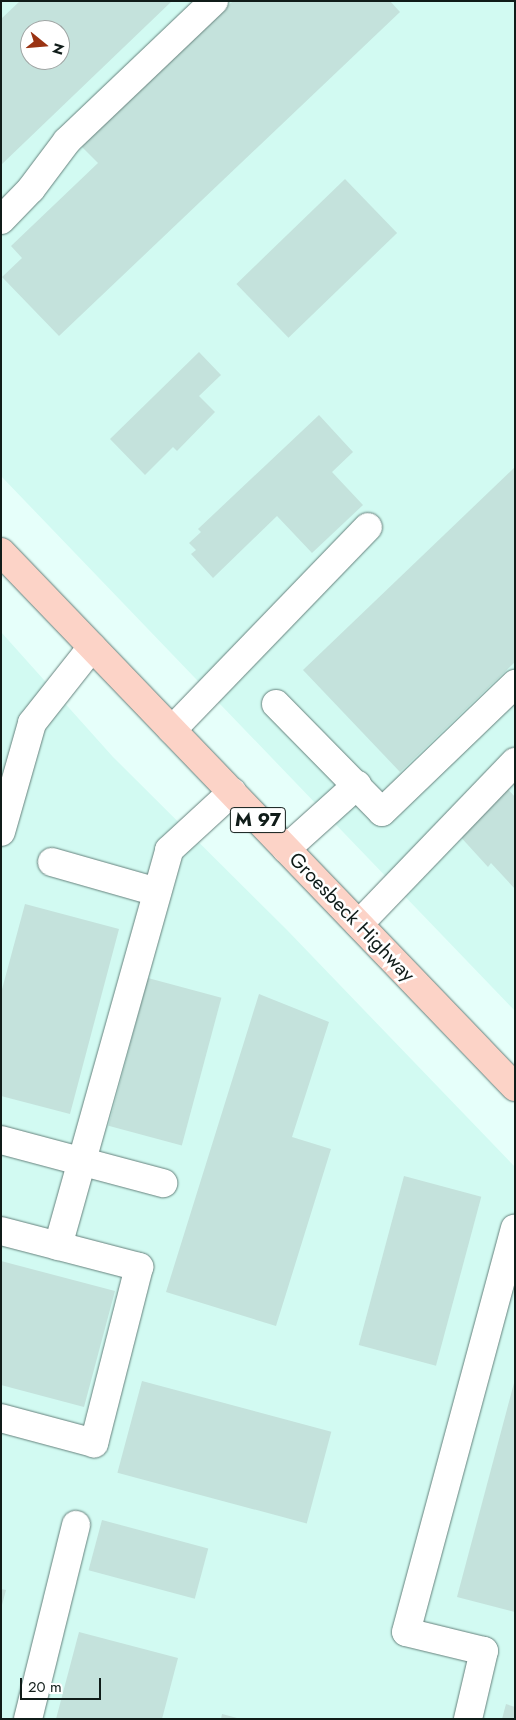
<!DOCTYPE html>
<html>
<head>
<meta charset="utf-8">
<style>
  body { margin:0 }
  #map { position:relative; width:516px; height:1720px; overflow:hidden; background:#e6fffa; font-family:Jost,sans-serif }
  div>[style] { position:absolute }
  .built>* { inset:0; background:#d2faf2 }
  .building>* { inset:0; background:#c4e2dc; transform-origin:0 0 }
  .roads { filter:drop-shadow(0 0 1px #65817c) drop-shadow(0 0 1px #65817c) }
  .minor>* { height:28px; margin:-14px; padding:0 14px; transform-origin:14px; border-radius:14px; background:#fff }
  .major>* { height:28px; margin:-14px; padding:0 14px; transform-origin:14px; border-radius:14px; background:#fcd3c7 }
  span { translate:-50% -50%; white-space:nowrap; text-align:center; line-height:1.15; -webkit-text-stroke:5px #fff; paint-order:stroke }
  .shield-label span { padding:1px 4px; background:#fff; border:1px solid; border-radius:4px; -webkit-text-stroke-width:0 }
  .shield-label { font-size:19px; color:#101c19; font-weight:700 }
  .street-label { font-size:20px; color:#101c19 }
  .frame { position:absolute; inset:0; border:2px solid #101c19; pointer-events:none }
  .north { position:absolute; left:20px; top:20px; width:50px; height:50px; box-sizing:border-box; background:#fff; border:1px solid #9fa4a3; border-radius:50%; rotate:107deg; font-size:14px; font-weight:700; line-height:20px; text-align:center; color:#101c19 }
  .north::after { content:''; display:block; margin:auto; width:18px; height:22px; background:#9a3313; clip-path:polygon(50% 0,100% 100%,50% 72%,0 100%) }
  .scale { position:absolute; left:20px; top:1678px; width:81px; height:22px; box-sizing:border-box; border:2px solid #101c19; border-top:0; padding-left:6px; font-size:15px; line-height:18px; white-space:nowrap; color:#101c19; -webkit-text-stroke:4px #fff; paint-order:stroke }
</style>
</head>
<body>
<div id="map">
  <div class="built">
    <div style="clip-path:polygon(evenodd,1px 1px,515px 1px,515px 1011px,1px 476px,1px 1px,30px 30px,60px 30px,60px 60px,30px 60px,30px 30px)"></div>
    <div style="clip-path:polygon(1px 632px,113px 757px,287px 930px,515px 1167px,515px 1719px,1px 1719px)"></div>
  </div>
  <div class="building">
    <div style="clip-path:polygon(evenodd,20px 1px,172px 1px,1px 165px,1px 19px,20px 1px,30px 30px,60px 30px,60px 60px,30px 60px,30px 30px)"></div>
    <div style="clip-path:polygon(233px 1px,390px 1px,400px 12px,59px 336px,2px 277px,22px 258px,11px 246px,98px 163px,81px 146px)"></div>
    <div style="left:345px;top:179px;width:75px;height:151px;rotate:46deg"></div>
    <div style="clip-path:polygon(199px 352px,221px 375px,199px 396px,215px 412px,177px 451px,173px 447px,145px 475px,110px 439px)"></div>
    <div style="clip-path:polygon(319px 415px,353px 452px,332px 472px,363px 505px,312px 553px,277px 516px,213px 578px,191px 554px,196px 550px,189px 543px,201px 532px,198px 529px)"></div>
    <div style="clip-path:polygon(515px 467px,515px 662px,400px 772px,303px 670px)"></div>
    <div style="clip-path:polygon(507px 788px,515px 797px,515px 889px,491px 863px,488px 867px,457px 833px)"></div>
    <div style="clip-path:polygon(25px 904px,119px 929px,70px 1114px,1px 1096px,1px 993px)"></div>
    <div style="left:148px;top:978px;width:76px;height:153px;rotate:15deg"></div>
    <div style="clip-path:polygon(259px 994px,329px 1022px,292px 1137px,331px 1149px,276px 1326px,166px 1292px)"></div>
    <div style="left:404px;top:1176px;width:80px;height:175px;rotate:15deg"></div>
    <div style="clip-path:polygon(1px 1261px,115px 1291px,84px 1407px,1px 1385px)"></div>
    <div style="left:142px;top:1381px;width:196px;height:95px;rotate:15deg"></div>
    <div style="clip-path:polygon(514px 1383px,515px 1383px,515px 1612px,457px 1597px)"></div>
    <div style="left:102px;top:1520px;width:110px;height:52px;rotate:15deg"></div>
    <div style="clip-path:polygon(1px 1589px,6px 1590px,2px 1605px,1px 1605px)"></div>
    <div style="clip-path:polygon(79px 1632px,178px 1658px,162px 1719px,56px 1719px)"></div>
    <div style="clip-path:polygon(506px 1704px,515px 1707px,515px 1719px,502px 1719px)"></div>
    <div style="clip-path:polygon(222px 1714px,237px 1718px,237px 1719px,221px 1719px)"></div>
  </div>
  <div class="roads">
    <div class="minor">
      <div style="left:1px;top:220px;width:43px;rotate:-45.9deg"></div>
      <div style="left:31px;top:189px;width:60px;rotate:-53.1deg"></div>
      <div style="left:67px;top:141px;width:203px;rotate:-43.6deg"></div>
      <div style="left:276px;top:704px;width:151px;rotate:45.5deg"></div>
      <div style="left:382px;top:812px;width:185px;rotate:-43.9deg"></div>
      <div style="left:172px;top:730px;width:282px;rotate:-46deg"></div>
      <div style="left:1px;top:832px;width:113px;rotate:-74.1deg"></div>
      <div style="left:32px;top:723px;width:97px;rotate:-51.7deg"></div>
      <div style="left:286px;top:849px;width:96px;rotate:-42deg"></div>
      <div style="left:52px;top:862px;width:109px;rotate:15.9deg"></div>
      <div style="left:359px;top:924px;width:225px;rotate:-46.1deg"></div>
      <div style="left:1px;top:1140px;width:168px;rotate:14.9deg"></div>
      <div style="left:1px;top:1231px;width:143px;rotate:14.6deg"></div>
      <div style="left:139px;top:1267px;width:182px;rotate:104.3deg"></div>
      <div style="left:94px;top:1443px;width:96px;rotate:-165deg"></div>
      <div style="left:58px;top:1246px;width:411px;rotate:-74.3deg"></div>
      <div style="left:169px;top:850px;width:86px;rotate:-42.6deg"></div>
      <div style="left:28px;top:1719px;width:200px;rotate:-76.1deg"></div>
      <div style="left:468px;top:1719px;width:70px;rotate:-76.8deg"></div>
      <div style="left:484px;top:1651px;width:80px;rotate:-166.3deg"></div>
      <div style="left:406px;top:1632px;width:418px;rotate:-74.9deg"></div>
    </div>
    <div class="major">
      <div style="left:1px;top:552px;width:742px;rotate:46.15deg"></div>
    </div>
  </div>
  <div class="shield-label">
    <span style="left:258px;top:820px">M 97</span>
  </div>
  <div class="street-label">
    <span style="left:352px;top:917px;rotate:46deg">Groesbeck Highway</span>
  </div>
  <div class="frame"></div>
  <div class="north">N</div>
  <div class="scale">20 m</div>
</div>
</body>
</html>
